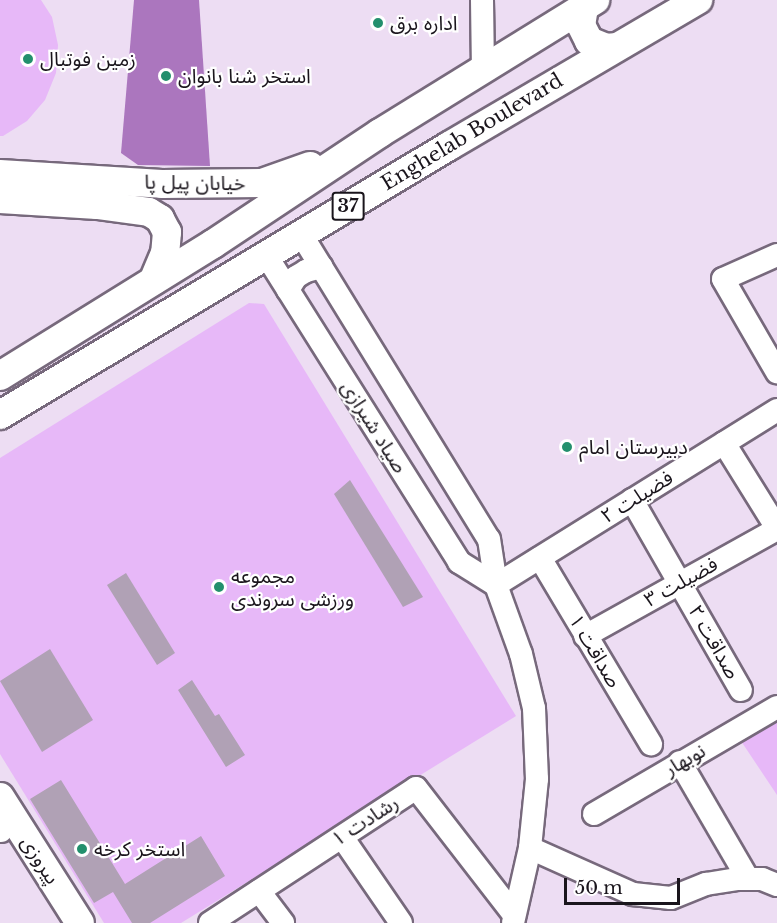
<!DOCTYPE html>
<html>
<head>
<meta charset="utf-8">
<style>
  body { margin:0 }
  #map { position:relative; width:777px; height:923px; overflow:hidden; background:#edddf3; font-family:"Libre Baskerville","Noto Sans Arabic",serif }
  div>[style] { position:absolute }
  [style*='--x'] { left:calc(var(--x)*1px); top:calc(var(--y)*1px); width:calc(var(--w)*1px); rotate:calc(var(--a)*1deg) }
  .green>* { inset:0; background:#e7b8f8 }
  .water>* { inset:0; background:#ab76be }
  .building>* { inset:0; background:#b0a1b5 }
  .roads { filter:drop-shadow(2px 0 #77697c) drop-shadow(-2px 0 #77697c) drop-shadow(0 2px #77697c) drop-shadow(0 -2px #77697c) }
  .minor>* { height:22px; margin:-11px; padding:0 11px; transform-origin:11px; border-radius:11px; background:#fff }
  .major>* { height:28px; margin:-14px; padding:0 14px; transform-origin:14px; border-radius:14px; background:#fff }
  .dots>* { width:16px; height:16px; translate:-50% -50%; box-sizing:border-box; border:3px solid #fff; border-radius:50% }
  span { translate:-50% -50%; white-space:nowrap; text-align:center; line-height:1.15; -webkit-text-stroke:4.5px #fff; paint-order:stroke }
  .shield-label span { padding:2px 4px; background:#fff; border:2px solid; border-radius:4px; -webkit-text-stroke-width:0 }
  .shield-label { font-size:18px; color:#1a151c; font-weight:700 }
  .poi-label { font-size:20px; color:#1a151c }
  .left { translate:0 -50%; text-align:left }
  .street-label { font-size:20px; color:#1a151c }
  .scale { position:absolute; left:564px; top:878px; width:116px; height:27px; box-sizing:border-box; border:3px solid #1a151c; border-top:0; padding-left:8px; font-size:18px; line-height:21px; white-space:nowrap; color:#1a151c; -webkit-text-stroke:4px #fff; paint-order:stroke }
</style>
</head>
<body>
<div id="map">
  <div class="green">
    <div style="clip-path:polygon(0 0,41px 0,52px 17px,58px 45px,56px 73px,45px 100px,27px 121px,3px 136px,0 136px)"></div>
    <div style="clip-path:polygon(249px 303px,264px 304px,516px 716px,181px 923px,104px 923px,0 754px,0 458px)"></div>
    <div style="clip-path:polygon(777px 717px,777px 795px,739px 738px)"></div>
  </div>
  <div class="water">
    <div style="clip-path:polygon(134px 0,199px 0,210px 166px,138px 165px,121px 153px)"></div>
  </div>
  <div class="building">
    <div style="clip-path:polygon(350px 480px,423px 597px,403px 607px,334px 494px)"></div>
    <div style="clip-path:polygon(126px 573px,175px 653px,157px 665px,107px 585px)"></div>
    <div style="clip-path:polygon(50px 649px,93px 720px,42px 752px,0 681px)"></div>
    <div style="clip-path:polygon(192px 680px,215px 716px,219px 714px,245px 755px,226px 767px,178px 690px)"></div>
    <div style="clip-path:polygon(61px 780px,125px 884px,201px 836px,225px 876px,150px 923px,132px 923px,113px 892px,94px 903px,30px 799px)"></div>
  </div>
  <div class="roads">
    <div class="minor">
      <div style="--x:482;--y:0;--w:70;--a:89.2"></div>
      <div style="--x:301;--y:234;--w:358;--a:58.4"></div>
      <div style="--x:489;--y:539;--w:47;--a:81.3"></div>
      <div style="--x:496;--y:585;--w:73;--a:70.1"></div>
      <div style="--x:521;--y:654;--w:56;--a:76.5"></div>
      <div style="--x:534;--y:708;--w:71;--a:87.6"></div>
      <div style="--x:537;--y:779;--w:69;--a:95.8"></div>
      <div style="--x:530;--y:848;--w:77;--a:102.8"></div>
      <div style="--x:266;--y:255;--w:363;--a:57.8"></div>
      <div style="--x:459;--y:562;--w:44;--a:31.9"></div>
      <div style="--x:777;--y:255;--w:59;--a:156"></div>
      <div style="--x:723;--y:279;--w:108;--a:59.9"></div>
      <div style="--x:288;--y:290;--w:15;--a:-58"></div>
      <div style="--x:296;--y:277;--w:12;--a:-31"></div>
      <div style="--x:306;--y:271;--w:16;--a:-15"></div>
      <div style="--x:724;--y:443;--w:100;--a:58.1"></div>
      <div style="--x:632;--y:500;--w:219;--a:60.2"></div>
      <div style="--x:540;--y:558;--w:217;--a:59.2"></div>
      <div style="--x:496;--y:585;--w:331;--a:-31.9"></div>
      <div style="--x:585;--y:636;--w:220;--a:-29.1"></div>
      <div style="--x:680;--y:762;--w:135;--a:59.8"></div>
      <div style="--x:594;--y:814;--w:212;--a:-30.3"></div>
      <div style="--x:0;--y:831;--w:1;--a:0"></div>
      <div style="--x:342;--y:837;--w:104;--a:55.5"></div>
      <div style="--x:530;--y:848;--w:113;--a:24.1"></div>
      <div style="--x:633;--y:894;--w:38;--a:6"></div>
      <div style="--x:671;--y:898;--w:38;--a:-22"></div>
      <div style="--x:706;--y:884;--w:31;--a:-9"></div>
      <div style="--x:737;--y:879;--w:25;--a:0"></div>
      <div style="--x:762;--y:879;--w:16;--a:22"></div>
      <div style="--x:259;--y:891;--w:40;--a:53"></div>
      <div style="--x:210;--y:923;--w:246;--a:-33.2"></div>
      <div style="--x:416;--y:788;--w:160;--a:52.3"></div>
    </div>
    <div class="major">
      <div style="--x:584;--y:7;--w:18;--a:99"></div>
      <div style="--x:581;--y:25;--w:18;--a:63"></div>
      <div style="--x:589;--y:41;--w:18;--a:22"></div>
      <div style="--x:606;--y:48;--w:9;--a:-6"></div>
      <div style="--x:0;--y:174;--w:162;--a:3.5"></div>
      <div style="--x:162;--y:184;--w:100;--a:-0.6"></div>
      <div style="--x:262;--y:183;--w:51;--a:-19.5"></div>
      <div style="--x:0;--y:199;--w:97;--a:3.5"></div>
      <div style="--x:97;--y:205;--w:52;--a:7.7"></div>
      <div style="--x:149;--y:212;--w:13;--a:32"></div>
      <div style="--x:160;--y:219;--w:15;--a:62"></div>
      <div style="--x:167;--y:232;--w:21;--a:95"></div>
      <div style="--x:165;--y:253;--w:30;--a:113"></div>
      <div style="--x:0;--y:376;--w:251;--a:-31.8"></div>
      <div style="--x:213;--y:244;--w:201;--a:-33.6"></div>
      <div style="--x:380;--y:133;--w:253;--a:-31.7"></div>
      <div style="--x:0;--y:415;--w:523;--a:-30.93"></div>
      <div style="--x:449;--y:146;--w:289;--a:-30.4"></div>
      <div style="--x:0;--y:797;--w:149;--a:57.6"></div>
    </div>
  </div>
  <div class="dots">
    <div style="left:378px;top:23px;background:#238f6d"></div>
    <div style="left:28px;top:59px;background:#238f6d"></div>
    <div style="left:166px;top:76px;background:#238f6d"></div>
    <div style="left:567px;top:447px;background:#238f6d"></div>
    <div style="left:219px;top:587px;background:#238f6d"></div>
    <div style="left:82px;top:849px;background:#238f6d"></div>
  </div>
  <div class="shield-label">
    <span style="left:348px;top:206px">37</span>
  </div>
  <div class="poi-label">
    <span class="left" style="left:390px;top:23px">اداره برق</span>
    <span class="left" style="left:40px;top:59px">زمین فوتبال</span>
    <span class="left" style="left:178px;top:76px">استخر شنا بانوان</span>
    <span class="left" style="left:579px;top:447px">دبیرستان امام</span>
    <span class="left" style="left:231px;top:588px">مجموعه<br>ورزشی سروندی</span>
    <span class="left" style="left:94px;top:849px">استخر کرخه</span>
  </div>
  <div class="street-label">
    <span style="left:472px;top:132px;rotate:-31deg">Enghelab Boulevard</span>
    <span style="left:195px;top:183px;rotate:1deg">خیابان پیل پا</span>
    <span style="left:374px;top:427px;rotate:58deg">صیاد شیرازی</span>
    <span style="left:637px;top:497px;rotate:-32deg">فضیلت ۲</span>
    <span style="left:681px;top:582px;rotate:-29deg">فضیلت ۳</span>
    <span style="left:714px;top:642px;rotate:60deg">صداقت ۲</span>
    <span style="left:595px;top:651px;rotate:59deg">صداقت ۱</span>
    <span style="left:685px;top:760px;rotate:-30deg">نوبهار</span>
    <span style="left:365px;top:821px;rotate:-33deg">رشادت ۱</span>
    <span style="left:40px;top:860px;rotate:57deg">پیروزی</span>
  </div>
  <div class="scale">50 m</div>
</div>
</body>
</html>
